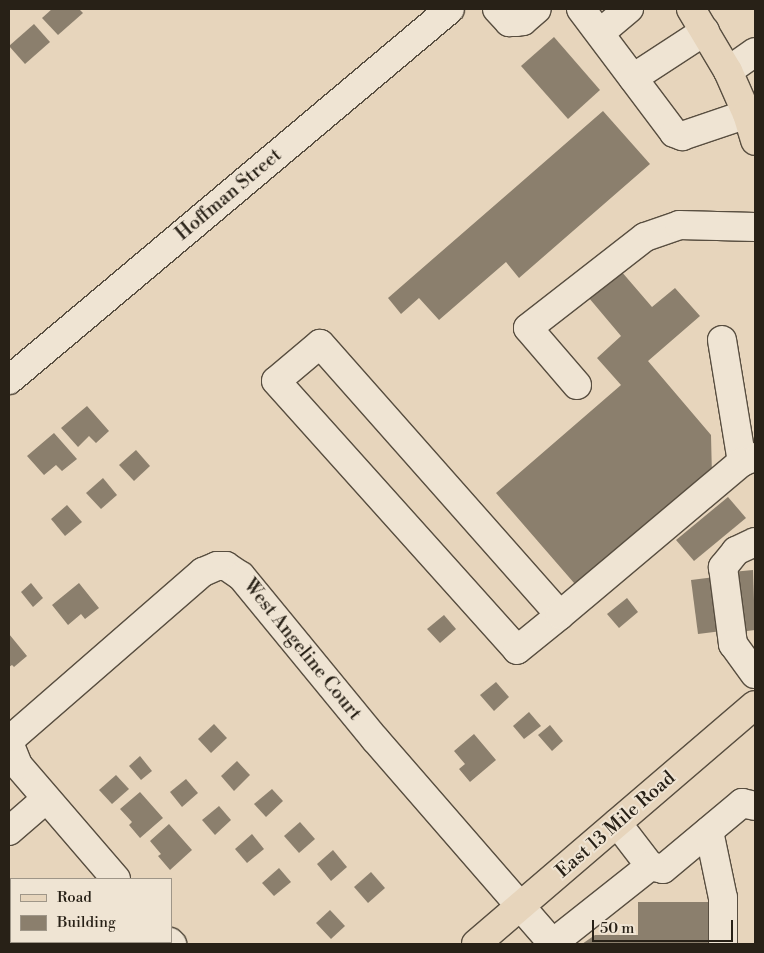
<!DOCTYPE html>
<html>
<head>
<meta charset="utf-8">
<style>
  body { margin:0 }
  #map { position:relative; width:764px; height:953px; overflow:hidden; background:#e7d5bc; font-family:"Libre Bodoni",serif }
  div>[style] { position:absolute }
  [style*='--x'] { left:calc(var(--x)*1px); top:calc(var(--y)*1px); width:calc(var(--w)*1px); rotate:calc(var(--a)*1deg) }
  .building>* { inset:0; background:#8b7f6d }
  .roads { filter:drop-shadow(1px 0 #584e40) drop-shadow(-1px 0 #584e40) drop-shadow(0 1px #584e40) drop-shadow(0 -1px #584e40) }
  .minor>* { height:28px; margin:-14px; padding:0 14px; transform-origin:14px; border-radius:14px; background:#efe4d3 }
  .major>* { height:28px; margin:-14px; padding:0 14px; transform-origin:14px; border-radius:14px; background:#e7d5bc }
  span { translate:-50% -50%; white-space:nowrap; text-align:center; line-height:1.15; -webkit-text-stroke:4px #efe4d3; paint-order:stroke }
  .street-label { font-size:19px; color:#282117 }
  .frame { position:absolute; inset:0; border:10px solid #282117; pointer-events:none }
  .legend { position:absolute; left:10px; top:878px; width:162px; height:65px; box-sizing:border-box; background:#efe4d3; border:1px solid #9f9688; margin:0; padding:6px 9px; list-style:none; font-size:15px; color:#282117 }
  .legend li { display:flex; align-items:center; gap:10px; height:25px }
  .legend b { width:25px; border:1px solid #9f9688 }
  .scale { position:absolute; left:592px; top:920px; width:141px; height:22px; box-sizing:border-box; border:2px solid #282117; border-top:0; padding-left:6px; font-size:15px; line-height:18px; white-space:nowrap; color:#282117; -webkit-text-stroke:4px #efe4d3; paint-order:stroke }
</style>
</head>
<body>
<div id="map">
  <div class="building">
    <div style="clip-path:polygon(52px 9px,79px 9px,83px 13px,58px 35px,42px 18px)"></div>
    <div style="clip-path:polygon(34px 24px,50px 42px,25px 64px,9px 46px)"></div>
    <div style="clip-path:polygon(554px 37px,600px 90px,568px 119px,521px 66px)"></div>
    <div style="clip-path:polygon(603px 111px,650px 164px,519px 278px,506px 262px,439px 320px,419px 298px,401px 314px,388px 298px)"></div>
    <div style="clip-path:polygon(621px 271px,652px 307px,675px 288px,700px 316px,648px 361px,711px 435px,712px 477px,581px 591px,496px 493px,621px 385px,597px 358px,621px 336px,589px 298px)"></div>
    <div style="clip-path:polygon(87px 406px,109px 431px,96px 443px,89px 436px,78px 447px,61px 428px)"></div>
    <div style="clip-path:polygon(54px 433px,77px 459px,62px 471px,56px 465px,44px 475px,27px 456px)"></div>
    <div style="clip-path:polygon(136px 450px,150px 466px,134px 481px,119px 465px)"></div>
    <div style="clip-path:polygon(103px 478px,117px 495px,101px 509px,86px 493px)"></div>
    <div style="clip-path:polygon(728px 497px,746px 518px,694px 561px,676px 540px)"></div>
    <div style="clip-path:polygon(67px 505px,82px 522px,65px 536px,51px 519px)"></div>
    <div style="clip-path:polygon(753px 570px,755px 630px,739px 632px,732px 572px)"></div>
    <div style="clip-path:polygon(715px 577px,722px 631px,698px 634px,691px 580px)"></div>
    <div style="clip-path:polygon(31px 583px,43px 598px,33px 607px,21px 592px)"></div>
    <div style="clip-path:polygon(79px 583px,99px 608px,85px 619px,81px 614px,68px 625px,52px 605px)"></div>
    <div style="clip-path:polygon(627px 598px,638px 612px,619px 628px,607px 614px)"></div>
    <div style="clip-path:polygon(444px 615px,456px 629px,440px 643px,427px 629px)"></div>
    <div style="clip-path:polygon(9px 634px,27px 656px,14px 667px,12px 665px,9px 667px)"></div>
    <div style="clip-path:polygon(496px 682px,509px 697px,494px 711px,480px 695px)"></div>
    <div style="clip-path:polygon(529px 712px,541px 726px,524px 739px,513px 726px)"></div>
    <div style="clip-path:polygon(214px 724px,227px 738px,211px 753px,198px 739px)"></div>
    <div style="clip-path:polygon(550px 725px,563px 741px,552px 751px,538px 735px)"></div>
    <div style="clip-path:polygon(474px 734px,496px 760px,470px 782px,459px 769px,465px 764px,454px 751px)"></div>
    <div style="clip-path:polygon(140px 756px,152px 771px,141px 780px,129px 766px)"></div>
    <div style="clip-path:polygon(237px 761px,250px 775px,234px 791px,221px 776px)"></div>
    <div style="clip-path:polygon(116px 775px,129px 789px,112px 804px,99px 790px)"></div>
    <div style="clip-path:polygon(186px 779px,198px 793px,182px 807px,170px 792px)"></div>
    <div style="clip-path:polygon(272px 789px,283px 801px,266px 817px,254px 804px)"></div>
    <div style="clip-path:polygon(140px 792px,163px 818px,140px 838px,129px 825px,132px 822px,120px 809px)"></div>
    <div style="clip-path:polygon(219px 806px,231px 820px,215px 835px,202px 820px)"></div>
    <div style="clip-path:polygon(300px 822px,315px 839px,299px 853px,284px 836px)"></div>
    <div style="clip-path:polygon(169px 824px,192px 850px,170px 870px,158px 856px,161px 854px,150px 841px)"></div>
    <div style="clip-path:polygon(252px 834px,264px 849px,247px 863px,235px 849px)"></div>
    <div style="clip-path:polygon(333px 850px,347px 867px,331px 881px,317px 864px)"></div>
    <div style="clip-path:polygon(279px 868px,291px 882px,274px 896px,262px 883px)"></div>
    <div style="clip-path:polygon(371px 872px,385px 888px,368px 903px,354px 887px)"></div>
    <div style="clip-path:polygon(638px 902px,709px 902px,709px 944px,582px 944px,595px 935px,638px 935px)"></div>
    <div style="clip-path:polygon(330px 910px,345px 926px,331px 939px,316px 923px)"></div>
  </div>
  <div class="roads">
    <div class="minor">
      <div style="--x:497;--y:9;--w:18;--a:47"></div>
      <div style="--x:509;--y:22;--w:7;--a:0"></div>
      <div style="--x:516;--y:22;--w:7;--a:-8"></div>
      <div style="--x:523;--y:21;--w:18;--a:-41"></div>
      <div style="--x:581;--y:9;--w:155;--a:53.1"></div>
      <div style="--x:674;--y:133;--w:9;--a:21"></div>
      <div style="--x:682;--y:136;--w:69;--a:-18.7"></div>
      <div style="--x:600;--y:33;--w:38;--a:-40"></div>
      <div style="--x:728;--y:71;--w:33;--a:-35"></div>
      <div style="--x:633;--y:78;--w:86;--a:-33.1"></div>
      <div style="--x:722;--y:340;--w:124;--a:80.7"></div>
      <div style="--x:742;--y:462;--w:14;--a:-21"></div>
      <div style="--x:9;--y:380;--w:576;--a:-40.07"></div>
      <div style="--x:577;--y:385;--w:75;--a:-130.7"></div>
      <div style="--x:528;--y:328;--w:148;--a:-37.9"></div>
      <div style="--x:645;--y:237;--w:36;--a:-19"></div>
      <div style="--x:679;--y:225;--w:76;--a:1.5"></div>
      <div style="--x:755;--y:542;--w:21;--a:155"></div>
      <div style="--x:736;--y:551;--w:21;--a:129"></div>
      <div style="--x:723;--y:567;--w:78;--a:82.6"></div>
      <div style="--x:733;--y:644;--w:37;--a:54"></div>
      <div style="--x:560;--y:615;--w:362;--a:-131.5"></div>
      <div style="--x:320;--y:344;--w:57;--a:139.9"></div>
      <div style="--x:276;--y:381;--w:361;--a:48.1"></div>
      <div style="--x:517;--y:650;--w:55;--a:-39.1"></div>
      <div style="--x:560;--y:615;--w:238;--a:-40.1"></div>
      <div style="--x:617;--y:823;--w:54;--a:52.5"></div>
      <div style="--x:650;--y:866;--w:13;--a:13"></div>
      <div style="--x:663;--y:869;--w:103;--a:-39.9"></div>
      <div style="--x:742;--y:803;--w:13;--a:13"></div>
      <div style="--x:9;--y:831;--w:49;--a:-40.9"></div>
      <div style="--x:709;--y:831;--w:68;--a:78.2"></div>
      <div style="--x:723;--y:898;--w:46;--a:90"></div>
      <div style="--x:116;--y:879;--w:150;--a:-130.7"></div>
      <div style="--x:18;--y:765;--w:22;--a:-112"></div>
      <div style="--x:10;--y:745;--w:9;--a:-69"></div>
      <div style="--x:13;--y:737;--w:252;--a:-41"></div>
      <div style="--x:203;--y:572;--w:15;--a:-23"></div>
      <div style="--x:217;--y:566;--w:9;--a:0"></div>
      <div style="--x:226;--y:566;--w:18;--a:34"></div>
      <div style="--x:241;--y:576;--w:211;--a:50.6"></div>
      <div style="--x:375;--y:739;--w:271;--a:49"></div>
      <div style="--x:170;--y:942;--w:3;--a:45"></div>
      <div style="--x:553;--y:943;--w:124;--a:-38.4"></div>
    </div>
    <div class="major">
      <div style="--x:691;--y:9;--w:72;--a:59.2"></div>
      <div style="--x:728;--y:71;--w:47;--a:66.2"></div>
      <div style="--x:747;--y:114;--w:28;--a:73"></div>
      <div style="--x:476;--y:944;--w:367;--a:-40.6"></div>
    </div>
  </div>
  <div class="street-label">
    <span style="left:229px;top:195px;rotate:-40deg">Hoffman Street</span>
    <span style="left:302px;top:650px;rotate:51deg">West Angeline Court</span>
    <span style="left:616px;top:825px;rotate:-41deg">East 13 Mile Road</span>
  </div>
  <div class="frame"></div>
  <ul class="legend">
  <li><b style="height:6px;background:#e7d5bc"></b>Road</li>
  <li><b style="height:14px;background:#8b7f6d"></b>Building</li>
  </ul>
  <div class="scale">50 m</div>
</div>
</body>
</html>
